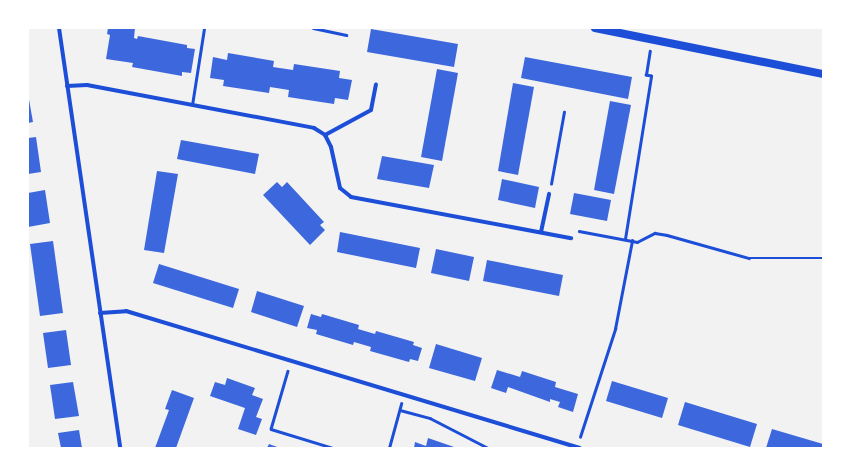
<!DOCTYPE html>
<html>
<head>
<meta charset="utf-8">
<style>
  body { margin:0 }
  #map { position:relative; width:851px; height:476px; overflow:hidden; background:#f2f2f2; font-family:"Asap Condensed",sans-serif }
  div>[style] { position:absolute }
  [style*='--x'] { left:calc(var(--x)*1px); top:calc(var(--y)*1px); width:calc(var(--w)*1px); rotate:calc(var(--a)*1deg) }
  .building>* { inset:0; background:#3d67dc }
  .path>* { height:2.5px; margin:-1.25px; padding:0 1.25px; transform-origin:1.25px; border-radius:1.25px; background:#1d4ed8 }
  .service>* { height:3px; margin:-1.5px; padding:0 1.5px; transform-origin:1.5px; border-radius:1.5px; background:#1d4ed8 }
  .minor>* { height:4px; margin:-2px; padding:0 2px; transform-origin:2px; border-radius:2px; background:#1d4ed8 }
  .secondary>* { height:8px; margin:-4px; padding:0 4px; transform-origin:4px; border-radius:4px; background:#1d4ed8 }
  span { translate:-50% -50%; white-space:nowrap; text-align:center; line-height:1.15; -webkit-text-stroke:3px #fff; paint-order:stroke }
  .frame { position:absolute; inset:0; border:29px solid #fff; pointer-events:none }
</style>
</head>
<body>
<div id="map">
  <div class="building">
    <div style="clip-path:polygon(108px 28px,135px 28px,134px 38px,137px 39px,138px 36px,187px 45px,187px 48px,195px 49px,191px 73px,182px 72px,182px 76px,132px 67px,133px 63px,106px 59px,110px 35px,107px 34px)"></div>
    <div style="clip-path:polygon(371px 29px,458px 44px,454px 67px,367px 52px)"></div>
    <div style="clip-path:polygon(228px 53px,274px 61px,273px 67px,293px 70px,294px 64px,340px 71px,339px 78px,352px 80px,348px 100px,335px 98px,334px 104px,288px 97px,289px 90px,270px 87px,269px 93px,223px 86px,224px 80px,210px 78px,213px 57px,227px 60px)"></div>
    <div style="clip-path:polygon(525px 57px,632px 77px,628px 99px,521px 78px)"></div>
    <div style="clip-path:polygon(437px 69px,458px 73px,442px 161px,421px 157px)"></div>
    <div style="clip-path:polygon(513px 83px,534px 87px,518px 175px,498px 171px)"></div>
    <div style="clip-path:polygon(28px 94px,33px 122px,28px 123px)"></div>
    <div style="clip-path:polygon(610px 101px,631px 105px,614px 194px,594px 190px)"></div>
    <div style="clip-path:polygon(36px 137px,41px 172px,28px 174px,28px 138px)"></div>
    <div style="clip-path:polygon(181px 140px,259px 154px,255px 174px,177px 159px)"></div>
    <div style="clip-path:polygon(382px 156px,434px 165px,429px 188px,377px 179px)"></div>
    <div style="clip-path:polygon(157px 171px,178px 174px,164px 253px,144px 250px)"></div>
    <div style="clip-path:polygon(502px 179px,539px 187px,535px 208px,498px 200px)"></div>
    <div style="clip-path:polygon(277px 182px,282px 187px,287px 182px,324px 222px,320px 225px,325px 230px,310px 245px,263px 195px)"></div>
    <div style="clip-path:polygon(45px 190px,50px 223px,28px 227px,28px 193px)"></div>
    <div style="clip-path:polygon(574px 193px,611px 200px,607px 221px,570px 214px)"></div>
    <div style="clip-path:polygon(340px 232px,420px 248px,416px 268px,337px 252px)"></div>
    <div style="clip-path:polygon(53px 241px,63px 313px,40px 316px,30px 244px)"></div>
    <div style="clip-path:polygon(436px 249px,474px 257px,469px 281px,431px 273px)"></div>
    <div style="clip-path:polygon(487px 260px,563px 275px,559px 296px,483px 281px)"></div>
    <div style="clip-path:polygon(159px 264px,239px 289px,233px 308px,153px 283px)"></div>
    <div style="clip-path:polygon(257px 291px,304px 306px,297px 327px,251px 312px)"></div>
    <div style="clip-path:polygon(311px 314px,321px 317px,322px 314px,359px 325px,358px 329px,375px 334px,376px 331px,414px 342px,413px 345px,422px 348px,418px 361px,410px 359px,409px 362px,370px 351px,371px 347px,354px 342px,353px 345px,316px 334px,317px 330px,307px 328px)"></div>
    <div style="clip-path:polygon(66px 330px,71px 365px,48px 368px,43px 333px)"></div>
    <div style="clip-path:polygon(436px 344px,482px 358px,475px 381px,429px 368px)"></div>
    <div style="clip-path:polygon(497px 370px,520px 377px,522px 371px,556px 382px,555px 387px,578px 394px,573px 412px,558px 407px,560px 402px,550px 399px,550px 402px,508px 387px,506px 393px,491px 388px)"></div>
    <div style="clip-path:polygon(227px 378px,255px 388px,252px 395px,263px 399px,256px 417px,262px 419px,256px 435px,238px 429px,245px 408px,210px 396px,215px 382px,225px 385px)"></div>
    <div style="clip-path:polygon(612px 381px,668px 398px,662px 418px,606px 401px)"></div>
    <div style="clip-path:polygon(73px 382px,79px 416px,55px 419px,50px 385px)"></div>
    <div style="clip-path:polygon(172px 390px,194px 398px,176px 448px,155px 448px,169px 410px,165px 409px)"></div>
    <div style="clip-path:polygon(685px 402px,757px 424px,750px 447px,678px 425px)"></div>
    <div style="clip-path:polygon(772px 429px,823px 444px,823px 448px,766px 448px)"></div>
    <div style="clip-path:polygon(79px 430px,82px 448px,61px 448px,58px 433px)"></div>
    <div style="clip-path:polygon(428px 438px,457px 448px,414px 448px,415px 442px,426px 446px)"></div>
    <div style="clip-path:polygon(269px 444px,280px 448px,267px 448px)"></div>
  </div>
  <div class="path">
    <div style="--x:551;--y:184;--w:73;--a:-79.8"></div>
    <div style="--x:579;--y:231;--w:59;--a:10.7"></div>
    <div style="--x:637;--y:242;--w:20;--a:-27"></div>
    <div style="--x:655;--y:233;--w:12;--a:9"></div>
    <div style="--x:667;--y:235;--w:85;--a:15.7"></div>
    <div style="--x:749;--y:258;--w:74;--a:0"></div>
    <div style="--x:625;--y:239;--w:165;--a:-80.9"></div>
    <div style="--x:651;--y:76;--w:5;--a:-169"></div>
    <div style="--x:646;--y:75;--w:24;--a:-81"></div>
    <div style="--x:288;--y:371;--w:60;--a:106.3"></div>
    <div style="--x:271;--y:429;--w:65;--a:17"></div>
    <div style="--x:400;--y:410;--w:31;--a:15"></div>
    <div style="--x:430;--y:418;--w:65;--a:27.3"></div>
    <div style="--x:580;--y:437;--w:114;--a:-72"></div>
    <div style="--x:615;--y:329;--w:90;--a:-79.1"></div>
    <div style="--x:389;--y:448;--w:46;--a:-74.7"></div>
  </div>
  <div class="service">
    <div style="--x:313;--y:28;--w:34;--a:12"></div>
    <div style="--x:192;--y:105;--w:78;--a:-81.1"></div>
  </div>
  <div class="minor">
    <div style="--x:59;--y:28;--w:424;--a:81.7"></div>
    <div style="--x:67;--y:86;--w:20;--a:-3"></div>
    <div style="--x:87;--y:85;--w:231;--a:10.7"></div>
    <div style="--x:314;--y:128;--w:13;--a:32"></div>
    <div style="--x:325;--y:135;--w:13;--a:63"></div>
    <div style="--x:331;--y:147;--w:42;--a:77.6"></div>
    <div style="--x:340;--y:188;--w:14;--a:39"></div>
    <div style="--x:351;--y:197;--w:224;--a:10.6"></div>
    <div style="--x:325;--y:135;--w:52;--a:-28.5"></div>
    <div style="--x:371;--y:110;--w:26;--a:-79"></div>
    <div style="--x:541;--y:232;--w:39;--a:-78"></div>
    <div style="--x:100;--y:313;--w:26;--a:-4"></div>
    <div style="--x:126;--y:311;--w:474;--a:16.8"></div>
  </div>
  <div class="secondary">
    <div style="--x:595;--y:28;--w:233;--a:11.4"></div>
  </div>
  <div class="frame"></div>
</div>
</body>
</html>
